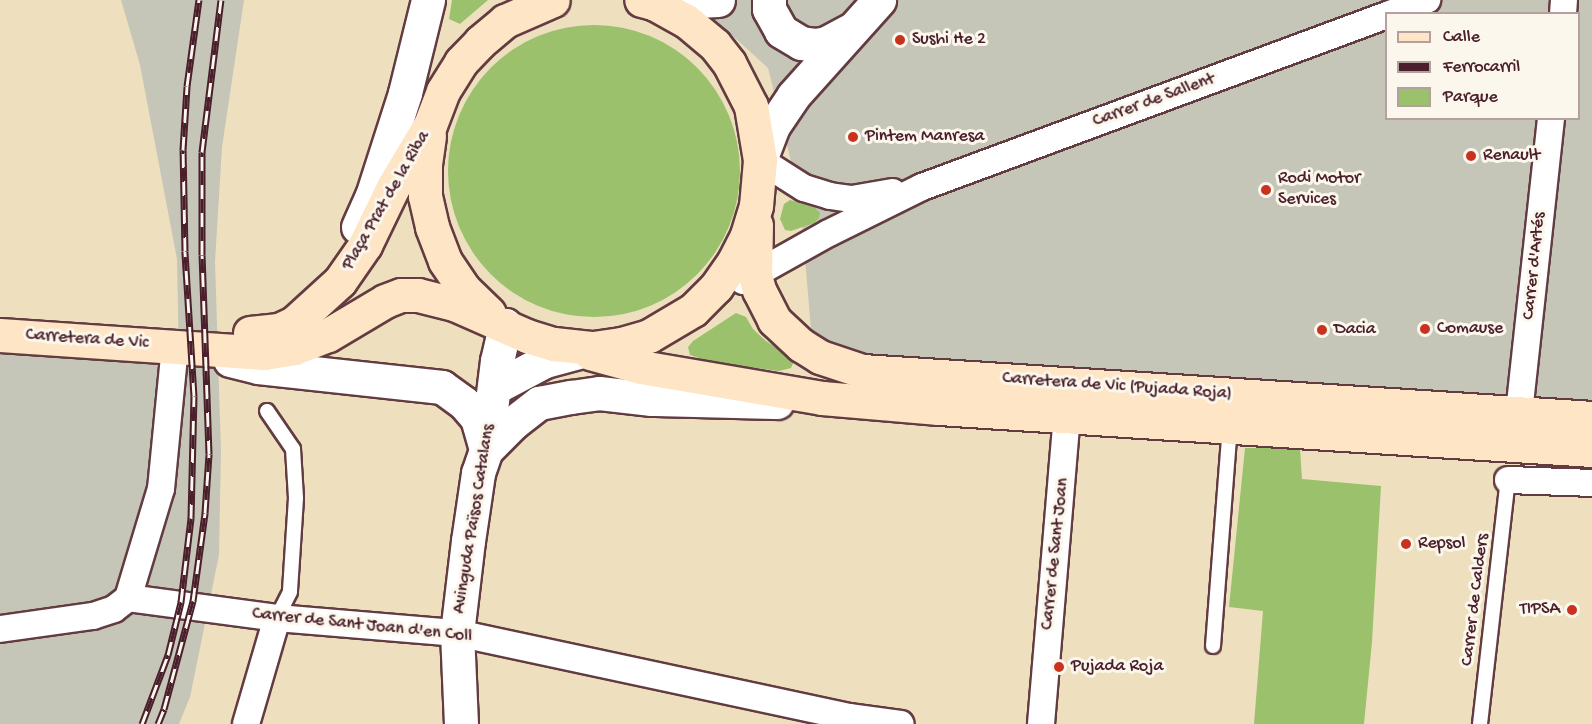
<!DOCTYPE html>
<html>
<head>
<meta charset="utf-8">
<style>
  body { margin:0 }
  #map { position:relative; width:1592px; height:724px; overflow:hidden; background:#eee0bf; font-family:"Gochi Hand",sans-serif }
  div>[style] { position:absolute }
  [style*='--x'] { left:calc(var(--x)*1px); top:calc(var(--y)*1px); width:calc(var(--w)*1px); rotate:calc(var(--a)*1deg) }
  .industrial>* { inset:0; background:#c5c5b8 }
  .green>* { inset:0; background:#9bc16c }
  .round { border-radius:50% }
  .roads { filter:drop-shadow(2px 0 #633c41) drop-shadow(-2px 0 #633c41) drop-shadow(0 2px #633c41) drop-shadow(0 -2px #633c41) }
  .service>* { height:14px; margin:-7px; padding:0 7px; transform-origin:7px; border-radius:7px; background:#fff }
  .minor>* { height:26px; margin:-13px; padding:0 13px; transform-origin:13px; border-radius:13px; background:#fff }
  .tertiary>* { height:33px; margin:-16.5px; padding:0 16.5px; transform-origin:16.5px; border-radius:16.5px; background:#fff }
  .secondary>* { height:33px; margin:-16.5px; padding:0 16.5px; transform-origin:16.5px; border-radius:16.5px; background:#fde5c5 }
  .rail>* { height:7px; margin-top:-3.5px; transform-origin:0; background:repeating-linear-gradient(90deg,#fbf7ec 0 14px,#4a1f2b 0 28px); box-sizing:border-box; border-block:2px solid #4a1f2b }
  .dots>* { width:16px; height:16px; translate:-50% -50%; box-sizing:border-box; border:3px solid #fbf7ec; border-radius:50% }
  span { translate:-50% -50%; white-space:nowrap; text-align:center; line-height:1.15; -webkit-text-stroke:6px #fbf7ec; paint-order:stroke }
  .poi-label { font-size:18px; color:#4a1f2b }
  .left { translate:0 -50%; text-align:left }
  .right { translate:-100% -50%; text-align:right }
  .street-label { font-size:18px; color:#4a1f2b }
  .legend { position:absolute; left:1385px; top:12px; width:195px; height:108px; box-sizing:border-box; background:#fbf7ec; border:2px solid #b4a19f; margin:0; padding:8px 10px; list-style:none; font-size:18px; color:#4a1f2b }
  .legend li { display:flex; align-items:center; gap:12px; height:30px }
  .legend b { width:30px; border:2px solid #b4a19f }
</style>
</head>
<body>
<div id="map">
  <div class="industrial">
    <div style="clip-path:polygon(121px 0,244px 0,222px 147px,215px 262px,221px 451px,219px 555px,190px 697px,179px 724px,0 724px,0 353px,179px 363px,177px 259px,140px 65px)"></div>
    <div style="clip-path:polygon(evenodd,693px 0,1592px 0,1592px 434px,900px 391px,811px 330px,800px 198px,768px 68px,693px 0,1386px 14px,1578px 14px,1578px 118px,1386px 118px,1386px 14px)"></div>
  </div>
  <div class="green">
    <div style="clip-path:polygon(452px 0,488px 0,460px 24px,449px 19px)"></div>
    <div class="round" style="left:448px;top:25px;width:292px;height:292px"></div>
    <div style="clip-path:polygon(790px 200px,814px 207px,820px 213px,819px 218px,814px 223px,791px 231px,785px 230px,780px 219px,784px 204px)"></div>
    <div style="clip-path:polygon(736px 313px,746px 317px,753px 329px,766px 341px,792px 358px,794px 361px,791px 368px,779px 371px,711px 362px,690px 355px,688px 347px,693px 341px)"></div>
    <div style="clip-path:polygon(1245px 448px,1300px 448px,1302px 479px,1381px 486px,1372px 642px,1364px 724px,1254px 724px,1263px 611px,1229px 607px)"></div>
  </div>
  <div class="roads">
    <div class="service">
      <div style="--x:267;--y:411;--w:46;--a:55.6"></div>
      <div style="--x:293;--y:449;--w:49;--a:86.5"></div>
      <div style="--x:296;--y:498;--w:94;--a:93.7"></div>
      <div style="--x:290;--y:592;--w:29;--a:117"></div>
      <div style="--x:1213;--y:646;--w:220;--a:-85.6"></div>
      <div style="--x:1480;--y:724;--w:246;--a:-83.5"></div>
    </div>
    <div class="minor">
      <div style="--x:1390;--y:14;--w:40;--a:-21"></div>
      <div style="--x:1563;--y:14;--w:14;--a:-86"></div>
      <div style="--x:760;--y:160;--w:52;--a:32.5"></div>
      <div style="--x:804;--y:188;--w:27;--a:17"></div>
      <div style="--x:830;--y:196;--w:22;--a:8"></div>
      <div style="--x:852;--y:199;--w:41;--a:-9.9"></div>
      <div style="--x:743;--y:281;--w:98;--a:-29.2"></div>
      <div style="--x:829;--y:233;--w:104;--a:-26.3"></div>
      <div style="--x:922;--y:187;--w:495;--a:-20.3"></div>
      <div style="--x:1519;--y:413;--w:297;--a:-83.8"></div>
      <div style="--x:1508;--y:480;--w:84;--a:2"></div>
      <div style="--x:128;--y:598;--w:114;--a:-73.2"></div>
      <div style="--x:161;--y:489;--w:144;--a:-84.4"></div>
      <div style="--x:0;--y:629;--w:94;--a:-8"></div>
      <div style="--x:93;--y:616;--w:22;--a:-18"></div>
      <div style="--x:114;--y:609;--w:18;--a:-38"></div>
      <div style="--x:128;--y:598;--w:150;--a:7.6"></div>
      <div style="--x:277;--y:618;--w:181;--a:4.8"></div>
      <div style="--x:457;--y:633;--w:401;--a:12.1"></div>
      <div style="--x:849;--y:717;--w:52;--a:7.7"></div>
      <div style="--x:246;--y:724;--w:110;--a:-73.7"></div>
      <div style="--x:1041;--y:724;--w:325;--a:-85.2"></div>
    </div>
    <div class="tertiary">
      <div style="--x:649;--y:0;--w:5;--a:37"></div>
      <div style="--x:653;--y:3;--w:65;--a:-2.6"></div>
      <div style="--x:769;--y:0;--w:9;--a:90"></div>
      <div style="--x:769;--y:9;--w:25;--a:61"></div>
      <div style="--x:781;--y:31;--w:23;--a:31"></div>
      <div style="--x:801;--y:43;--w:15;--a:8"></div>
      <div style="--x:816;--y:45;--w:10;--a:-11"></div>
      <div style="--x:826;--y:43;--w:26;--a:-28"></div>
      <div style="--x:760;--y:160;--w:36;--a:-69"></div>
      <div style="--x:773;--y:126;--w:36;--a:-56"></div>
      <div style="--x:793;--y:96;--w:129;--a:-48.1"></div>
      <div style="--x:358;--y:227;--w:34;--a:-66"></div>
      <div style="--x:372;--y:196;--w:108;--a:-72.2"></div>
      <div style="--x:405;--y:93;--w:96;--a:-76.1"></div>
      <div style="--x:230;--y:360;--w:29;--a:14"></div>
      <div style="--x:258;--y:367;--w:185;--a:6.2"></div>
      <div style="--x:442;--y:387;--w:27;--a:36"></div>
      <div style="--x:464;--y:403;--w:20;--a:49"></div>
      <div style="--x:477;--y:418;--w:32;--a:74"></div>
      <div style="--x:496;--y:387;--w:55;--a:-28"></div>
      <div style="--x:545;--y:361;--w:47;--a:-14.9"></div>
      <div style="--x:486;--y:450;--w:38;--a:-45"></div>
      <div style="--x:513;--y:423;--w:33;--a:-38"></div>
      <div style="--x:539;--y:403;--w:33;--a:-11"></div>
      <div style="--x:571;--y:397;--w:28;--a:-8"></div>
      <div style="--x:599;--y:393;--w:53;--a:6.5"></div>
      <div style="--x:652;--y:399;--w:125;--a:1.4"></div>
      <div style="--x:461;--y:724;--w:91;--a:-92.5"></div>
      <div style="--x:457;--y:633;--w:93;--a:-83.2"></div>
      <div style="--x:468;--y:541;--w:69;--a:-81.6"></div>
      <div style="--x:478;--y:473;--w:24;--a:-71"></div>
      <div style="--x:486;--y:450;--w:90;--a:-83"></div>
      <div style="--x:497;--y:361;--w:37;--a:-77"></div>
    </div>
    <div class="secondary">
      <div style="--x:429;--y:136;--w:28;--a:98"></div>
      <div style="--x:425;--y:164;--w:32;--a:90"></div>
      <div style="--x:425;--y:196;--w:32;--a:77"></div>
      <div style="--x:432;--y:227;--w:36;--a:69"></div>
      <div style="--x:445;--y:261;--w:32;--a:56"></div>
      <div style="--x:463;--y:288;--w:36;--a:44"></div>
      <div style="--x:756;--y:225;--w:50;--a:91.1"></div>
      <div style="--x:755;--y:275;--w:16;--a:75"></div>
      <div style="--x:759;--y:290;--w:34;--a:63"></div>
      <div style="--x:774;--y:320;--w:37;--a:43"></div>
      <div style="--x:801;--y:345;--w:22;--a:32"></div>
      <div style="--x:820;--y:357;--w:44;--a:18.4"></div>
      <div style="--x:862;--y:371;--w:732;--a:3.68"></div>
      <div style="--x:250;--y:333;--w:29;--a:-6"></div>
      <div style="--x:279;--y:330;--w:17;--a:-25"></div>
      <div style="--x:294;--y:323;--w:62;--a:-42.4"></div>
      <div style="--x:340;--y:281;--w:44;--a:-55.2"></div>
      <div style="--x:365;--y:245;--w:64;--a:-64.2"></div>
      <div style="--x:393;--y:187;--w:72;--a:-59.2"></div>
      <div style="--x:430;--y:125;--w:36;--a:-69"></div>
      <div style="--x:443;--y:91;--w:34;--a:-58"></div>
      <div style="--x:461;--y:62;--w:28;--a:-46"></div>
      <div style="--x:480;--y:42;--w:33;--a:-40"></div>
      <div style="--x:505;--y:21;--w:52;--a:-23.6"></div>
      <div style="--x:0;--y:335;--w:265;--a:3.9"></div>
      <div style="--x:264;--y:353;--w:30;--a:-9"></div>
      <div style="--x:294;--y:348;--w:36;--a:-21"></div>
      <div style="--x:328;--y:335;--w:66;--a:-30.8"></div>
      <div style="--x:385;--y:301;--w:17;--a:-21"></div>
      <div style="--x:401;--y:295;--w:17;--a:0"></div>
      <div style="--x:418;--y:295;--w:37;--a:14"></div>
      <div style="--x:454;--y:304;--w:80;--a:23.7"></div>
      <div style="--x:527;--y:336;--w:28;--a:17"></div>
      <div style="--x:554;--y:344;--w:39;--a:6"></div>
      <div style="--x:593;--y:348;--w:28;--a:-8"></div>
      <div style="--x:621;--y:344;--w:29;--a:-16"></div>
      <div style="--x:649;--y:336;--w:51;--a:-30.6"></div>
      <div style="--x:693;--y:310;--w:33;--a:-45"></div>
      <div style="--x:716;--y:287;--w:32;--a:-55"></div>
      <div style="--x:734;--y:261;--w:29;--a:-63"></div>
      <div style="--x:747;--y:235;--w:30;--a:-73"></div>
      <div style="--x:756;--y:206;--w:46;--a:-85"></div>
      <div style="--x:760;--y:160;--w:55;--a:-99.5"></div>
      <div style="--x:751;--y:106;--w:48;--a:-117.1"></div>
      <div style="--x:729;--y:63;--w:23;--a:-128"></div>
      <div style="--x:715;--y:45;--w:38;--a:-140"></div>
      <div style="--x:686;--y:21;--w:38;--a:-151"></div>
      <div style="--x:653;--y:3;--w:12;--a:-166"></div>
      <div style="--x:590;--y:353;--w:53;--a:15.4"></div>
      <div style="--x:641;--y:367;--w:184;--a:9.7"></div>
      <div style="--x:822;--y:398;--w:117;--a:4.9"></div>
      <div style="--x:939;--y:408;--w:654;--a:3.68"></div>
    </div>
  </div>
  <div class="rail">
    <div style="--x:142;--y:724;--w:74;--a:-69.4"></div>
    <div style="--x:168;--y:655;--w:55;--a:-76.2"></div>
    <div style="--x:181;--y:602;--w:85;--a:-83.2"></div>
    <div style="--x:191;--y:518;--w:122;--a:-88.6"></div>
    <div style="--x:194;--y:396;--w:145;--a:-93.6"></div>
    <div style="--x:185;--y:251;--w:101;--a:-91.1"></div>
    <div style="--x:183;--y:150;--w:64;--a:-86.4"></div>
    <div style="--x:187;--y:86;--w:87;--a:-82.1"></div>
    <div style="--x:158;--y:724;--w:16;--a:-68"></div>
    <div style="--x:164;--y:709;--w:112;--a:-75"></div>
    <div style="--x:193;--y:601;--w:89;--a:-82.2"></div>
    <div style="--x:205;--y:513;--w:59;--a:-86.1"></div>
    <div style="--x:209;--y:454;--w:199;--a:-92"></div>
    <div style="--x:202;--y:255;--w:103;--a:-90"></div>
    <div style="--x:202;--y:152;--w:153;--a:-82.9"></div>
  </div>
  <div class="dots">
    <div style="left:900px;top:40px;background:#c8321e"></div>
    <div style="left:853px;top:137px;background:#c8321e"></div>
    <div style="left:1471px;top:156px;background:#c8321e"></div>
    <div style="left:1266px;top:190px;background:#c8321e"></div>
    <div style="left:1425px;top:329px;background:#c8321e"></div>
    <div style="left:1322px;top:330px;background:#c8321e"></div>
    <div style="left:1406px;top:544px;background:#c8321e"></div>
    <div style="left:1572px;top:610px;background:#c8321e"></div>
    <div style="left:1059px;top:667px;background:#c8321e"></div>
  </div>
  <div class="poi-label">
    <span class="left" style="left:912px;top:40px">Sushi He 2</span>
    <span class="left" style="left:865px;top:137px">Pintem Manresa</span>
    <span class="left" style="left:1483px;top:156px">Renault</span>
    <span class="left" style="left:1278px;top:190px">Rodi Motor<br>Services</span>
    <span class="left" style="left:1437px;top:329px">Comause</span>
    <span class="left" style="left:1334px;top:330px">Dacia</span>
    <span class="left" style="left:1418px;top:544px">Repsol</span>
    <span class="right" style="left:1560px;top:610px">TIPSA</span>
    <span class="left" style="left:1071px;top:667px">Pujada Roja</span>
  </div>
  <div class="street-label">
    <span style="left:1154px;top:101px;rotate:-20deg">Carrer de Sallent</span>
    <span style="left:387px;top:201px;rotate:-60deg">Plaça Prat de la Riba</span>
    <span style="left:1535px;top:266px;rotate:-84deg">Carrer d'Artés</span>
    <span style="left:87px;top:340px;rotate:4deg">Carretera de Vic</span>
    <span style="left:1117px;top:387px;rotate:4deg">Carretera de Vic (Pujada Roja)</span>
    <span style="left:475px;top:519px;rotate:-81deg">Avinguda Països Catalans</span>
    <span style="left:1056px;top:554px;rotate:-84deg">Carrer de Sant Joan</span>
    <span style="left:1476px;top:600px;rotate:-83deg">Carrer de Calders</span>
    <span style="left:362px;top:626px;rotate:6deg">Carrer de Sant Joan d'en Coll</span>
  </div>
  <ul class="legend">
  <li><b style="height:8px;background:#fde5c5"></b>Calle</li>
  <li><b style="height:8px;background:#4a1f2b"></b>Ferrocarril</li>
  <li><b style="height:16px;background:#9bc16c"></b>Parque</li>
  </ul>
</div>
</body>
</html>
